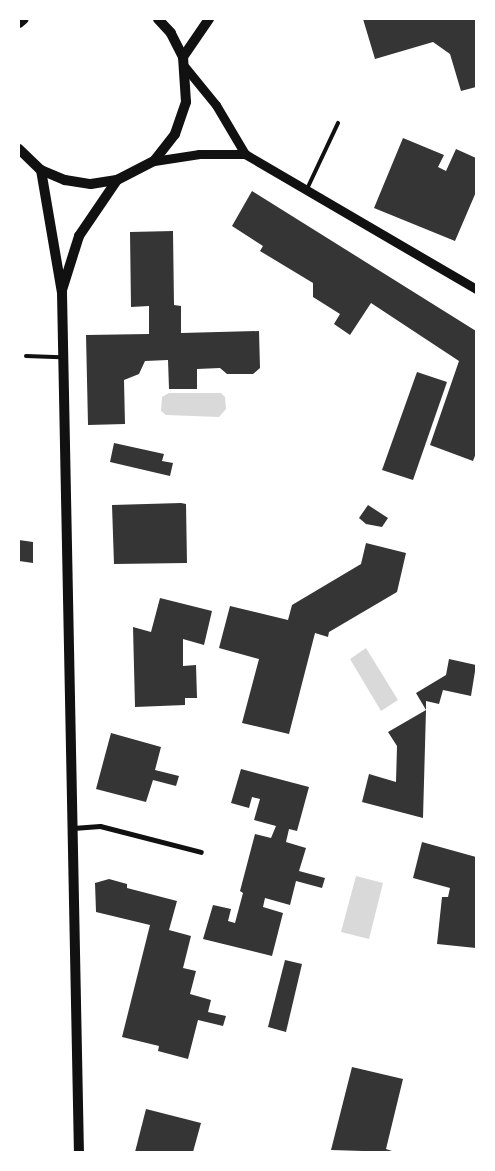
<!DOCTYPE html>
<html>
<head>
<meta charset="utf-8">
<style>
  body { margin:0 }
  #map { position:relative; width:495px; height:1171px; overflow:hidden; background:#fff; font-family:"IBM Plex Sans",sans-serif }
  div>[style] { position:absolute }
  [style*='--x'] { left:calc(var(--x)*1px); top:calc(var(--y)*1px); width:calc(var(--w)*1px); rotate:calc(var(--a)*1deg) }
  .water>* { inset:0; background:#d9d9d9 }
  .building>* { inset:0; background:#353535 }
  .service>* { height:4px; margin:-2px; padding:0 2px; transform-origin:2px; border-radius:2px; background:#111 }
  .minor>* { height:5px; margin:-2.5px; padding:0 2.5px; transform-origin:2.5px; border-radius:2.5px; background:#111 }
  .tertiary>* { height:9px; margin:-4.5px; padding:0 4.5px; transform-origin:4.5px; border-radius:4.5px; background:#111 }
  .secondary>* { height:10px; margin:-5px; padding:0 5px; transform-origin:5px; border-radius:5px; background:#111 }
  span { translate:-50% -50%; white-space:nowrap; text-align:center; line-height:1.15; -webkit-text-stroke:4px #fff; paint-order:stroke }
  .frame { position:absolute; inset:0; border:20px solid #fff; pointer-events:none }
</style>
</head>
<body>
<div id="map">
  <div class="water">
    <div style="clip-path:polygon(169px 393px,221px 393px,225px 397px,226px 409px,219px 417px,166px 415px,161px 411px,162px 397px)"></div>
    <div style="clip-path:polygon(366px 648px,398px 700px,381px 711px,350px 659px)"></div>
    <div style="clip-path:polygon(356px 876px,383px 883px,369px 939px,341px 932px)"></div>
  </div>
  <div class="building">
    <div style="clip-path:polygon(363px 19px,476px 19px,476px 87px,461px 91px,450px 54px,433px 42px,375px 59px)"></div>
    <div style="clip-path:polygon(403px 138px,444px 155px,438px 167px,446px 171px,456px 149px,476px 158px,476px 192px,455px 241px,374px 208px)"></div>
    <div style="clip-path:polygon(252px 191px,476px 331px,476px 453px,473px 461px,430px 445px,459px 361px,371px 303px,350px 335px,334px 324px,340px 314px,313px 297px,313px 283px,260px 251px,263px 246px,232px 226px)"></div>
    <div style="clip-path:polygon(173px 231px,174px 305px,181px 306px,181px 333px,259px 331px,260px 368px,253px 374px,227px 374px,220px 368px,197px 369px,197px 389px,169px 389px,168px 360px,145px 361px,139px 374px,124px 380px,125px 424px,88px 425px,86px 335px,149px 334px,149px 306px,131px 307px,130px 232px)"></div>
    <div style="clip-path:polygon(417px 372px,447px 382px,413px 480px,382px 470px)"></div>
    <div style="clip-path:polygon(114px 443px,164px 454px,162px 461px,173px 463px,170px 476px,110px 462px)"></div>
    <div style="clip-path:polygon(181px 503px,186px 504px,187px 563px,114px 564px,112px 505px)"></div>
    <div style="clip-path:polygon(368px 505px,388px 518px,382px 527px,366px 524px,359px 518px)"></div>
    <div style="clip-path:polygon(19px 540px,33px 542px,33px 563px,19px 561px)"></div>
    <div style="clip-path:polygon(366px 543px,406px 553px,397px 592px,329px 632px,328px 637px,315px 633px,289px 734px,242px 723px,259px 659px,219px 648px,230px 606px,288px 620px,292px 605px,361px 564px)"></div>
    <div style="clip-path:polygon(160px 598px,212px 611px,204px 645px,183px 639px,183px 666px,196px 665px,197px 698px,185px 698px,185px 705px,135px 707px,133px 627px,151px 632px)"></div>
    <div style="clip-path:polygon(449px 659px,476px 665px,471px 696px,443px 690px,439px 704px,426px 701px,426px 710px,416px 693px,446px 675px)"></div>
    <div style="clip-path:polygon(426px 710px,423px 818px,362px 802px,369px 774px,396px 782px,397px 746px,388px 732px)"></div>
    <div style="clip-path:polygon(111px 733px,161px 747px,155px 770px,179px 776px,176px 786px,153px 780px,146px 802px,96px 789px)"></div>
    <div style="clip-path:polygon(241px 769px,309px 787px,297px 831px,289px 829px,286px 842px,306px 848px,299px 871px,325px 878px,322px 888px,296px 881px,290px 905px,265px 898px,263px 907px,283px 913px,272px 956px,203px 939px,213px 905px,231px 909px,228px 921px,235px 923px,243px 893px,240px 891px,255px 834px,271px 838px,276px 826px,254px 820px,260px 799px,252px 797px,249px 808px,231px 803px)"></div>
    <div style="clip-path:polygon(422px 842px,476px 857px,476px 948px,437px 944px,442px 897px,448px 897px,450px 888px,413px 878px)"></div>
    <div style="clip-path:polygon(109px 879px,127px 884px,127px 888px,177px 901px,169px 930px,191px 936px,183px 968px,196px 971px,190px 994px,211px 1000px,208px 1012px,226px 1016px,223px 1026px,198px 1020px,188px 1059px,158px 1051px,159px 1046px,122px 1037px,150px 925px,96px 912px,95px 883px)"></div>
    <div style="clip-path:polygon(285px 960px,302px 964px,286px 1032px,268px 1027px)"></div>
    <div style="clip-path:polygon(352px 1067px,403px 1079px,386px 1149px,395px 1152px,331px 1150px)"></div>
    <div style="clip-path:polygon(146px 1109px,201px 1123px,193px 1152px,135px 1152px)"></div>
  </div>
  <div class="service">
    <div style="--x:307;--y:189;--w:73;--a:-64.8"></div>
    <div style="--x:26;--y:356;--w:35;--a:2"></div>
  </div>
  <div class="minor">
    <div style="--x:73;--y:828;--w:27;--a:-4"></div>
    <div style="--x:100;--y:826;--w:104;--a:14.4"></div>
  </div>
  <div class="tertiary">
    <div style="--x:185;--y:67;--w:49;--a:50.8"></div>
    <div style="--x:216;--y:105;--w:57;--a:59.4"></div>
    <div style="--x:245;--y:154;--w:268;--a:30.3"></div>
    <div style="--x:154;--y:161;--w:46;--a:-8.8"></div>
    <div style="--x:199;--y:154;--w:46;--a:0"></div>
  </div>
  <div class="secondary">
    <div style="--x:19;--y:23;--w:6;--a:-39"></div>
    <div style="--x:183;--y:57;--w:46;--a:-55.6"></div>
    <div style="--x:19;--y:149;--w:30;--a:44"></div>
    <div style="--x:41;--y:170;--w:26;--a:23"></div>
    <div style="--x:65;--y:180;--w:26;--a:9"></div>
    <div style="--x:91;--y:184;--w:26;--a:-9"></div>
    <div style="--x:117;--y:180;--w:42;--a:-27.2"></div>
    <div style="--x:154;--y:161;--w:34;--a:-52"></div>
    <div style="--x:175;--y:134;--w:34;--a:-71"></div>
    <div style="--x:186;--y:102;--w:45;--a:-93.8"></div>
    <div style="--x:183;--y:57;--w:27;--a:-117"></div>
    <div style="--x:171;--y:33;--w:19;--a:-133"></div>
    <div style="--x:41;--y:170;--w:125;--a:80.3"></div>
    <div style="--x:62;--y:293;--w:859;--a:88.87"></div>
    <div style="--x:62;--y:290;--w:57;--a:-72.5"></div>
    <div style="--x:79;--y:236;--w:68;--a:-55.8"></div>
  </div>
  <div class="frame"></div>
</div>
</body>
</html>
